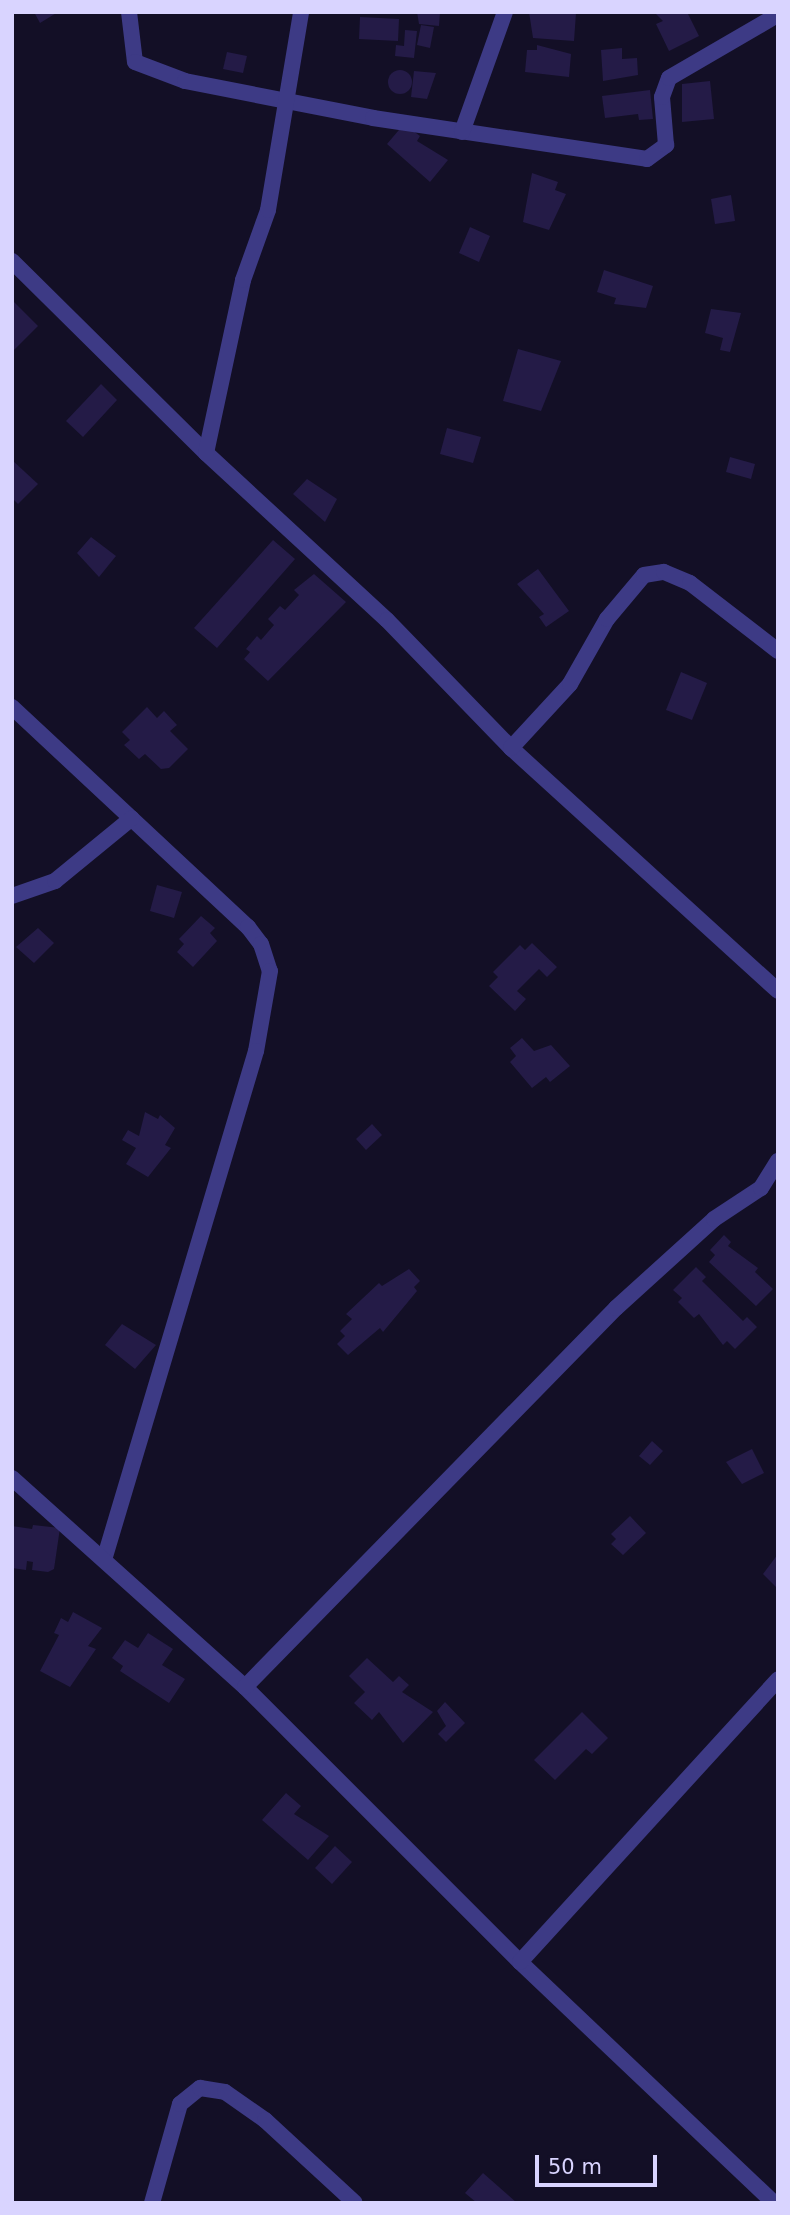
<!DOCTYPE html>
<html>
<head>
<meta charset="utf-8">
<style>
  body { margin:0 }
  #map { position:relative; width:790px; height:2215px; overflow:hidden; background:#130f26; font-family:"DejaVu Sans",sans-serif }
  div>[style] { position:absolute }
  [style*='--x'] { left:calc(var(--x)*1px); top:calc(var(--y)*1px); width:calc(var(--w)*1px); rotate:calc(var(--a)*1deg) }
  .building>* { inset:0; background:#241b47 }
  .round { border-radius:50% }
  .minor>* { height:16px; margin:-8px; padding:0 8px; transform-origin:8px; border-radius:8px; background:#3d3a85 }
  span { translate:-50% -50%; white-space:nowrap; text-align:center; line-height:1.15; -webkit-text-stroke:5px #130f26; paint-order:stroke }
  .frame { position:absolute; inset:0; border:14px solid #d9d4ff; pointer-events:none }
  .scale { position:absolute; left:535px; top:2155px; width:122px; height:32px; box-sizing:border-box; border:4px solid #d9d4ff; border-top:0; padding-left:9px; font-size:21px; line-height:24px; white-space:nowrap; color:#d9d4ff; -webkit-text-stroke:5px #130f26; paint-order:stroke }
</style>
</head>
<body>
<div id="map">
  <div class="building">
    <div style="clip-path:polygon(34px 12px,58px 12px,40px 23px)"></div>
    <div style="clip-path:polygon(417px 12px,440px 12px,439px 26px,419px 24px)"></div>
    <div style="clip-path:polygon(529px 12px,576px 13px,574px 41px,533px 38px)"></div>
    <div style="clip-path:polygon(654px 12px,687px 12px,699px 36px,669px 51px,656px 24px,663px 21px)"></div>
    <div style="clip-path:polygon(360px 17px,399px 19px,398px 41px,359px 39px)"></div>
    <div style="clip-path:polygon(421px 25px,434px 27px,430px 48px,417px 45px)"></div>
    <div style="clip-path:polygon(405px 30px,417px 31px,414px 58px,395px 56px,396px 45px,404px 46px)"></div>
    <div style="clip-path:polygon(537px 45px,571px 54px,569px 77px,525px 72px,527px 50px,537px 50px)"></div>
    <div style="clip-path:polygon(622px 48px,622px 59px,637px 58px,638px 75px,603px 81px,601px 50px)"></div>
    <div style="clip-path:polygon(227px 52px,247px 56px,243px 73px,223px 69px)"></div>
    <div class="round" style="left:388px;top:70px;width:24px;height:24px"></div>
    <div style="clip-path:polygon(414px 71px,436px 73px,427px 99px,411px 97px)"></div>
    <div style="clip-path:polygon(710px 81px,714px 119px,682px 122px,682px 84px)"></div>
    <div style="clip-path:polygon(650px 90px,653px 119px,639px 120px,638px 114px,605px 118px,602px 96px)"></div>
    <div style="clip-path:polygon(404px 124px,420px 136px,417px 141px,448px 160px,430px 182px,387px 144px)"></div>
    <div style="clip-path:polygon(532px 173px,558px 182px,555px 190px,566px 194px,549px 230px,523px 222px)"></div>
    <div style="clip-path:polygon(731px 195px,735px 221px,715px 224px,711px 199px)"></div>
    <div style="clip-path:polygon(470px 227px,490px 236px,479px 262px,459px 253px)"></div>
    <div style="clip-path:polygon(604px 270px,653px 286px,646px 308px,614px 304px,616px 298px,597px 292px)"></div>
    <div style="clip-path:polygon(12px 300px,38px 326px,12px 352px)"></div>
    <div style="clip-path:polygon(711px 309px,741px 313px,730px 352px,720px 350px,723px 338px,705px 333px)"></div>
    <div style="clip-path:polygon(518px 349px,561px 361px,541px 411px,503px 401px)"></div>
    <div style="clip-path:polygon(101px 384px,117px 400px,83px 437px,66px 421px)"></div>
    <div style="clip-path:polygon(447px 428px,481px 437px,473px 463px,440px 454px)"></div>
    <div style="clip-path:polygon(730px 457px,755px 464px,751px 479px,726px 472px)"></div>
    <div style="clip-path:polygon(12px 460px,38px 484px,18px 504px,12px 498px)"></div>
    <div style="clip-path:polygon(307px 479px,337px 499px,325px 522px,293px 494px)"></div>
    <div style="clip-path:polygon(91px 537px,116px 556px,99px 577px,77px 553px)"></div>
    <div style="clip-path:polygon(273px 540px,295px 559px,217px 648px,194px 628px)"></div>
    <div style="clip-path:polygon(538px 569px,569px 611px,546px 627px,539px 617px,544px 614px,517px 584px)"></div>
    <div style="clip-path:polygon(314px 574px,346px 602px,268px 681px,244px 659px,250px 652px,246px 649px,257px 636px,261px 640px,274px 625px,268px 619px,280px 606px,285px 610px,299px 595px,294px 590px)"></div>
    <div style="clip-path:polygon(681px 672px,707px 683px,692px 720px,666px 710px)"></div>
    <div style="clip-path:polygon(147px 707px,157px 718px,164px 711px,177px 725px,170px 731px,188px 749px,169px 768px,161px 769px,145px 754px,139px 759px,124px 745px,130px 740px,122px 732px)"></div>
    <div style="clip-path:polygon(157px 885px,182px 892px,174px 918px,150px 911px)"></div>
    <div style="clip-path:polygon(201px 916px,215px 928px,210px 933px,217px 941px,193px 967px,177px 952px,184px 944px,179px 939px)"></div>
    <div style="clip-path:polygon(38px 928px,54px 943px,34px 963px,16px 947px)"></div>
    <div style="clip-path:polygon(532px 943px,557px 967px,547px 977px,539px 969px,517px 991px,526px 999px,515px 1011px,489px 986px,498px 977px,493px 972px,520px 945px,525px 950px)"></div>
    <div style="clip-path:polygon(522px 1038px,534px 1051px,551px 1045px,570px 1066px,550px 1082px,546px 1077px,532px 1088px,510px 1062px,516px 1056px,510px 1048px)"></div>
    <div style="clip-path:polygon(145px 1112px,158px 1119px,160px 1115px,175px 1128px,165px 1145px,171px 1148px,148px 1177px,126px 1164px,136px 1148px,122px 1140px,128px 1130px,139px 1136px)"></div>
    <div style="clip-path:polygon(372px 1124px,382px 1135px,366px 1150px,356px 1139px)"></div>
    <div style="clip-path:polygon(724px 1235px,731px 1242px,728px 1246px,758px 1268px,755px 1272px,773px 1289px,756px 1306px,709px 1262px,715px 1255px,710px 1250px)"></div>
    <div style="clip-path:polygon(696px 1267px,706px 1277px,702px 1281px,743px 1321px,747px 1317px,757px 1327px,735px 1349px,727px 1341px,723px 1345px,699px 1314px,694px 1318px,678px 1302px,682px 1298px,673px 1290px)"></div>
    <div style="clip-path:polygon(409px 1269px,420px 1281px,414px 1287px,417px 1291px,383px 1332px,380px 1328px,348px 1355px,337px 1344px,345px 1336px,340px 1331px,352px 1319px,346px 1314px,379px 1283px,382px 1286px)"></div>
    <div style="clip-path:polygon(122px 1324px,156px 1345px,135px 1369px,105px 1345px)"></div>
    <div style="clip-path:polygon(652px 1441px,663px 1451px,650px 1465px,639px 1456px)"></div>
    <div style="clip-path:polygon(752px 1449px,764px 1473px,742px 1484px,726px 1462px)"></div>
    <div style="clip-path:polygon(630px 1516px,646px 1533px,623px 1555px,611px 1544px,616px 1539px,611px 1534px)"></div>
    <div style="clip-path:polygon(33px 1525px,60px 1528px,54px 1569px,48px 1572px,32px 1570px,33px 1562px,27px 1561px,26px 1570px,12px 1568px,12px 1526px,32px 1529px)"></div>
    <div style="clip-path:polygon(778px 1554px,778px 1589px,763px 1574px)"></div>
    <div style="clip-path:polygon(73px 1612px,102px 1628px,88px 1646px,96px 1649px,70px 1687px,40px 1671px,59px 1635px,54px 1633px,61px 1618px,68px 1622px)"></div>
    <div style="clip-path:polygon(148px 1633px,173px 1649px,162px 1665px,185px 1679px,169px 1703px,120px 1671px,123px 1666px,112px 1658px,125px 1640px,138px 1648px)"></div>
    <div style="clip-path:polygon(367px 1658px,393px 1682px,399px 1676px,409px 1685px,402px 1692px,433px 1712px,403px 1743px,379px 1712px,372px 1720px,354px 1703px,365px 1692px,349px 1676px)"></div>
    <div style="clip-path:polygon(445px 1702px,465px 1723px,446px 1742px,438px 1734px,446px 1726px,437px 1711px)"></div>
    <div style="clip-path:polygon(582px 1712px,608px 1738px,592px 1754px,586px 1749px,555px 1780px,534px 1760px)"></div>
    <div style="clip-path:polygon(286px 1793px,301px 1806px,294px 1814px,329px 1836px,308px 1860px,262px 1820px)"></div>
    <div style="clip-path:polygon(335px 1846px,352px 1862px,332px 1884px,315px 1868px)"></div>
    <div style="clip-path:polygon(483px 2173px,517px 2203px,477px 2203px,465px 2193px)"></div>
  </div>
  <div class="minor">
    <div style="--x:129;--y:12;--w:50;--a:83.2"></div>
    <div style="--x:135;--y:62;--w:53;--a:20.8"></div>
    <div style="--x:185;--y:81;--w:192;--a:11.1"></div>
    <div style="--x:373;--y:118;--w:277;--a:8.5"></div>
    <div style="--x:647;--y:159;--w:24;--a:-36"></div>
    <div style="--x:666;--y:145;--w:48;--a:-94.8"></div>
    <div style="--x:662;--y:97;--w:20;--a:-70"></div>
    <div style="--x:669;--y:78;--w:121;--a:-30.2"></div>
    <div style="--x:462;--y:132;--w:127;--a:-70.3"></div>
    <div style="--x:12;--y:261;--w:273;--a:44.7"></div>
    <div style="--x:206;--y:453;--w:246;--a:42.7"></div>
    <div style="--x:387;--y:620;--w:178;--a:45.9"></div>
    <div style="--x:511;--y:748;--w:361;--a:42.3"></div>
    <div style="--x:206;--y:453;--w:177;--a:-77.9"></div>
    <div style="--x:243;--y:280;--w:74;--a:-70.3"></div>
    <div style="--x:268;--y:210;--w:201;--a:-80.5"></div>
    <div style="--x:12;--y:707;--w:323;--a:43"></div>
    <div style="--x:248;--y:927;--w:21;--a:53"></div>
    <div style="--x:261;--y:944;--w:28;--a:72"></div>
    <div style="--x:270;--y:971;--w:81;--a:99.9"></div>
    <div style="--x:256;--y:1051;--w:531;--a:106.63"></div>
    <div style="--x:511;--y:748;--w:87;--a:-47.3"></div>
    <div style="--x:570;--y:684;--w:75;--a:-60.4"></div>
    <div style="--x:607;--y:619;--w:57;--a:-49.9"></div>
    <div style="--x:644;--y:575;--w:20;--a:-9"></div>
    <div style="--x:664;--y:572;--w:28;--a:23"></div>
    <div style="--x:690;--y:583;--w:111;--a:37.7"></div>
    <div style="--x:12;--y:896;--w:46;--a:-19.2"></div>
    <div style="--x:55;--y:881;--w:99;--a:-39.3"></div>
    <div style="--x:12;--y:1478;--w:313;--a:41.9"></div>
    <div style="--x:245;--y:1687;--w:389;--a:45"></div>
    <div style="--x:520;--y:1962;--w:350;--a:43.5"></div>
    <div style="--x:245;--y:1687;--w:530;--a:-45.61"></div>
    <div style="--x:616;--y:1308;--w:132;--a:-42.2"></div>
    <div style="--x:714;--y:1219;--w:56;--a:-33.4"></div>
    <div style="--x:761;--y:1188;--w:32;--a:-58"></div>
    <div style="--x:520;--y:1962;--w:383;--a:-47.6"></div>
    <div style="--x:152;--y:2203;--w:103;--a:-74.2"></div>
    <div style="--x:180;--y:2104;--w:26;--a:-39"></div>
    <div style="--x:200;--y:2088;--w:25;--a:9"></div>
    <div style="--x:225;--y:2092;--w:49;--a:35"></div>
    <div style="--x:265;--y:2120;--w:122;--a:42.7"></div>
  </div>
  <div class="frame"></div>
  <div class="scale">50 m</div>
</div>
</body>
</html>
